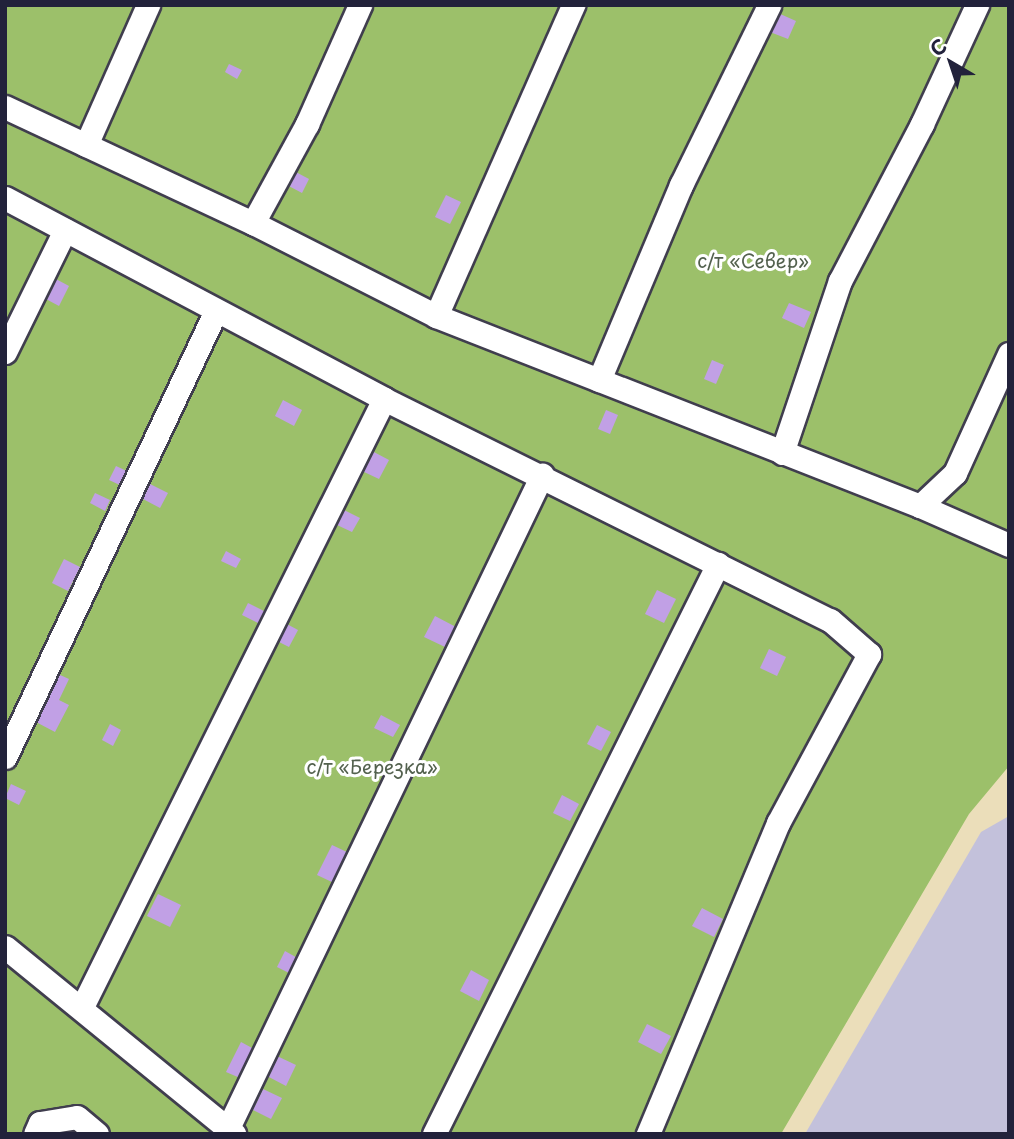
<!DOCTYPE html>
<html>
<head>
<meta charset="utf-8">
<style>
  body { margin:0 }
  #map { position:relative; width:1014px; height:1139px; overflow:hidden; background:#ebdeba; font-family:"Playpen Sans",sans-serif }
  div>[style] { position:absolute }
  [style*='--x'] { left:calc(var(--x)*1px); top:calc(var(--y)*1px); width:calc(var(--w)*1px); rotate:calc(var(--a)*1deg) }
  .industrial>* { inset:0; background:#c3c1db }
  .green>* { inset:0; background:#9cc06a }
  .building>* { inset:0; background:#c1a0e5 }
  .roads { filter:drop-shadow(2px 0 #403e4e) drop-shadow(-2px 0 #403e4e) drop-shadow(0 2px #403e4e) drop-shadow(0 -2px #403e4e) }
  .minor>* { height:23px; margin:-11.5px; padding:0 11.5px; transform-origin:11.5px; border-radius:11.5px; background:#fff }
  span { translate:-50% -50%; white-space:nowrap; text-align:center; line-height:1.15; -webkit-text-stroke:6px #fff; paint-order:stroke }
  .park-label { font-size:19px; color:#53614e }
  .frame { position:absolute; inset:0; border:7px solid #22223b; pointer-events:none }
  .north { position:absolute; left:916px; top:28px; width:70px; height:70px; -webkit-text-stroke:5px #fff; paint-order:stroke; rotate:321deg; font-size:19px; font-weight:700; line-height:28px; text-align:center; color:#22223b }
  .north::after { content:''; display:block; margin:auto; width:24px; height:32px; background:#22223b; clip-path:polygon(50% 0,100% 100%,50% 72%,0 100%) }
</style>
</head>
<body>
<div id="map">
  <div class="industrial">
    <div style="clip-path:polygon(1009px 816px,1009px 1134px,805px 1134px,981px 832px)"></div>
  </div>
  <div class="green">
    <div style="clip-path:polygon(5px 5px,1009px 5px,1009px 766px,969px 814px,781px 1134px,5px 1134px)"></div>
  </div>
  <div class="building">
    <div style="clip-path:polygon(778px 13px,796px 21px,788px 39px,770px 32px)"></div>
    <div style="clip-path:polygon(229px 64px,242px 70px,237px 79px,225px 72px)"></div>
    <div style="clip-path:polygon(292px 170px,309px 179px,302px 193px,285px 184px)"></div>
    <div style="clip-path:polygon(446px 195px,461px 202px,450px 224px,435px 217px)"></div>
    <div style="clip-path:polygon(54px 278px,69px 286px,59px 306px,44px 298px)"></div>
    <div style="clip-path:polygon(789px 303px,811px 312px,804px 328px,782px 318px)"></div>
    <div style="clip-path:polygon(712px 360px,724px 365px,716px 384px,704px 379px)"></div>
    <div style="clip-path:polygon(283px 400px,302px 410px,294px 426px,275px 416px)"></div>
    <div style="clip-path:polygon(606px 410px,618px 415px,610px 434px,598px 429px)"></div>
    <div style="clip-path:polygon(372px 451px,389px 460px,379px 479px,362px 471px)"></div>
    <div style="clip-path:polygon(116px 466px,131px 473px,124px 487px,109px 480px)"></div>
    <div style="clip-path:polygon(150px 484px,168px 493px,160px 508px,143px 499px)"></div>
    <div style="clip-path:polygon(95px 493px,110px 500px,105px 511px,90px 503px)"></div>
    <div style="clip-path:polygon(344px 510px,360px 518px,352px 532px,337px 525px)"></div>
    <div style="clip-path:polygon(226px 551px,241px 559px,236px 568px,221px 561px)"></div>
    <div style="clip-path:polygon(64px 559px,80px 567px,68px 591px,52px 583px)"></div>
    <div style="clip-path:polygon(657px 590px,676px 599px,664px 623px,645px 614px)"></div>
    <div style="clip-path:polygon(248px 603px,270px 614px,264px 626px,242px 615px)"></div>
    <div style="clip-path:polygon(435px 616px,456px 627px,445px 647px,424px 637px)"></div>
    <div style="clip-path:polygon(285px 623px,298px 630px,289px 647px,277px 641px)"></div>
    <div style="clip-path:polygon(769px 649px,786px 657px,777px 676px,760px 668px)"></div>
    <div style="clip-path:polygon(58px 674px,69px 679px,59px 700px,69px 705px,55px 732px,34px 721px)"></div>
    <div style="clip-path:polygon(381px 715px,400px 725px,393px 737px,374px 728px)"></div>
    <div style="clip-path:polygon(110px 724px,121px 730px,113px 746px,102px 740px)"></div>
    <div style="clip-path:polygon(597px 725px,611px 732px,601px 751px,587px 744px)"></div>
    <div style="clip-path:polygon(11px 784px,26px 791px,19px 805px,5px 798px)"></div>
    <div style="clip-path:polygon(562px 795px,579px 804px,570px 821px,553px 813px)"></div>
    <div style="clip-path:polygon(332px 845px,349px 853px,334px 883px,317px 875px)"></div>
    <div style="clip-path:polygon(158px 894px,181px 905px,170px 927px,147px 916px)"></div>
    <div style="clip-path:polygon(702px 908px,723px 919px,714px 937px,692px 926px)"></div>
    <div style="clip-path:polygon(285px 951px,301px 960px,293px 975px,277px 967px)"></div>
    <div style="clip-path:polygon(471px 970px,489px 980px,479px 1001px,460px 991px)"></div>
    <div style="clip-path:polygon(647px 1024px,671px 1036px,661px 1054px,638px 1042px)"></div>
    <div style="clip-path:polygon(241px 1042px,254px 1049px,240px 1078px,226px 1072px)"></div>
    <div style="clip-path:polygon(277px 1056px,296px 1065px,286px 1086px,267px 1076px)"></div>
    <div style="clip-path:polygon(263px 1089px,282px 1098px,271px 1119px,253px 1110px)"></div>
  </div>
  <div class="roads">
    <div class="minor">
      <div style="--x:5;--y:107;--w:274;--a:25.1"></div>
      <div style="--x:253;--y:223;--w:205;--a:26.9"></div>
      <div style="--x:436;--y:316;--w:520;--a:21.43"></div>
      <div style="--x:920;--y:506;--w:97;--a:23.7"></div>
      <div style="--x:86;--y:145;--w:153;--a:-66.1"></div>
      <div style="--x:5;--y:198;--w:429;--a:27.9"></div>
      <div style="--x:384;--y:399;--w:498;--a:26.4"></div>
      <div style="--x:830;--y:620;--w:52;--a:41.1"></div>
      <div style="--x:869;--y:654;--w:192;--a:118.3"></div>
      <div style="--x:778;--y:823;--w:337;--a:112.7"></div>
      <div style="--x:253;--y:223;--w:113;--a:-61.4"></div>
      <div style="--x:307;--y:124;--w:130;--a:-66"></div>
      <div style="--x:436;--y:316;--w:340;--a:-66.2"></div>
      <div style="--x:5;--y:352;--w:136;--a:-63.8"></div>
      <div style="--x:599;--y:380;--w:212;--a:-67.2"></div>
      <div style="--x:681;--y:185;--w:200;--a:-63.9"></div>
      <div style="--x:782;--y:453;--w:182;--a:-71.4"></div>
      <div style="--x:840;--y:281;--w:177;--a:-62.4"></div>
      <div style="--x:922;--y:124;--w:131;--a:-65.2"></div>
      <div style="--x:920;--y:506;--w:48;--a:-43.3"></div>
      <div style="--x:955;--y:473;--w:131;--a:-65.6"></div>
      <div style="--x:5;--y:757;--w:493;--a:-64.7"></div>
      <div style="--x:5;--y:947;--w:296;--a:39.2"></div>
      <div style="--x:82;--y:1007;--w:679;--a:-63.59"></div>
      <div style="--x:228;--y:1128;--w:725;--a:-64.32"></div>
      <div style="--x:35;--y:1134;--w:12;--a:-66"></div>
      <div style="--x:40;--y:1123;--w:37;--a:-9"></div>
      <div style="--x:77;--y:1117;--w:26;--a:40"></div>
      <div style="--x:434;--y:1134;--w:637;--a:-63.52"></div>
    </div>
  </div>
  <div class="park-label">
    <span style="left:753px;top:261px">с/т «Север»</span>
    <span style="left:372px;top:767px">с/т «Березка»</span>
  </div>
  <div class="frame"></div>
  <div class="north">С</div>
</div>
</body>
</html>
